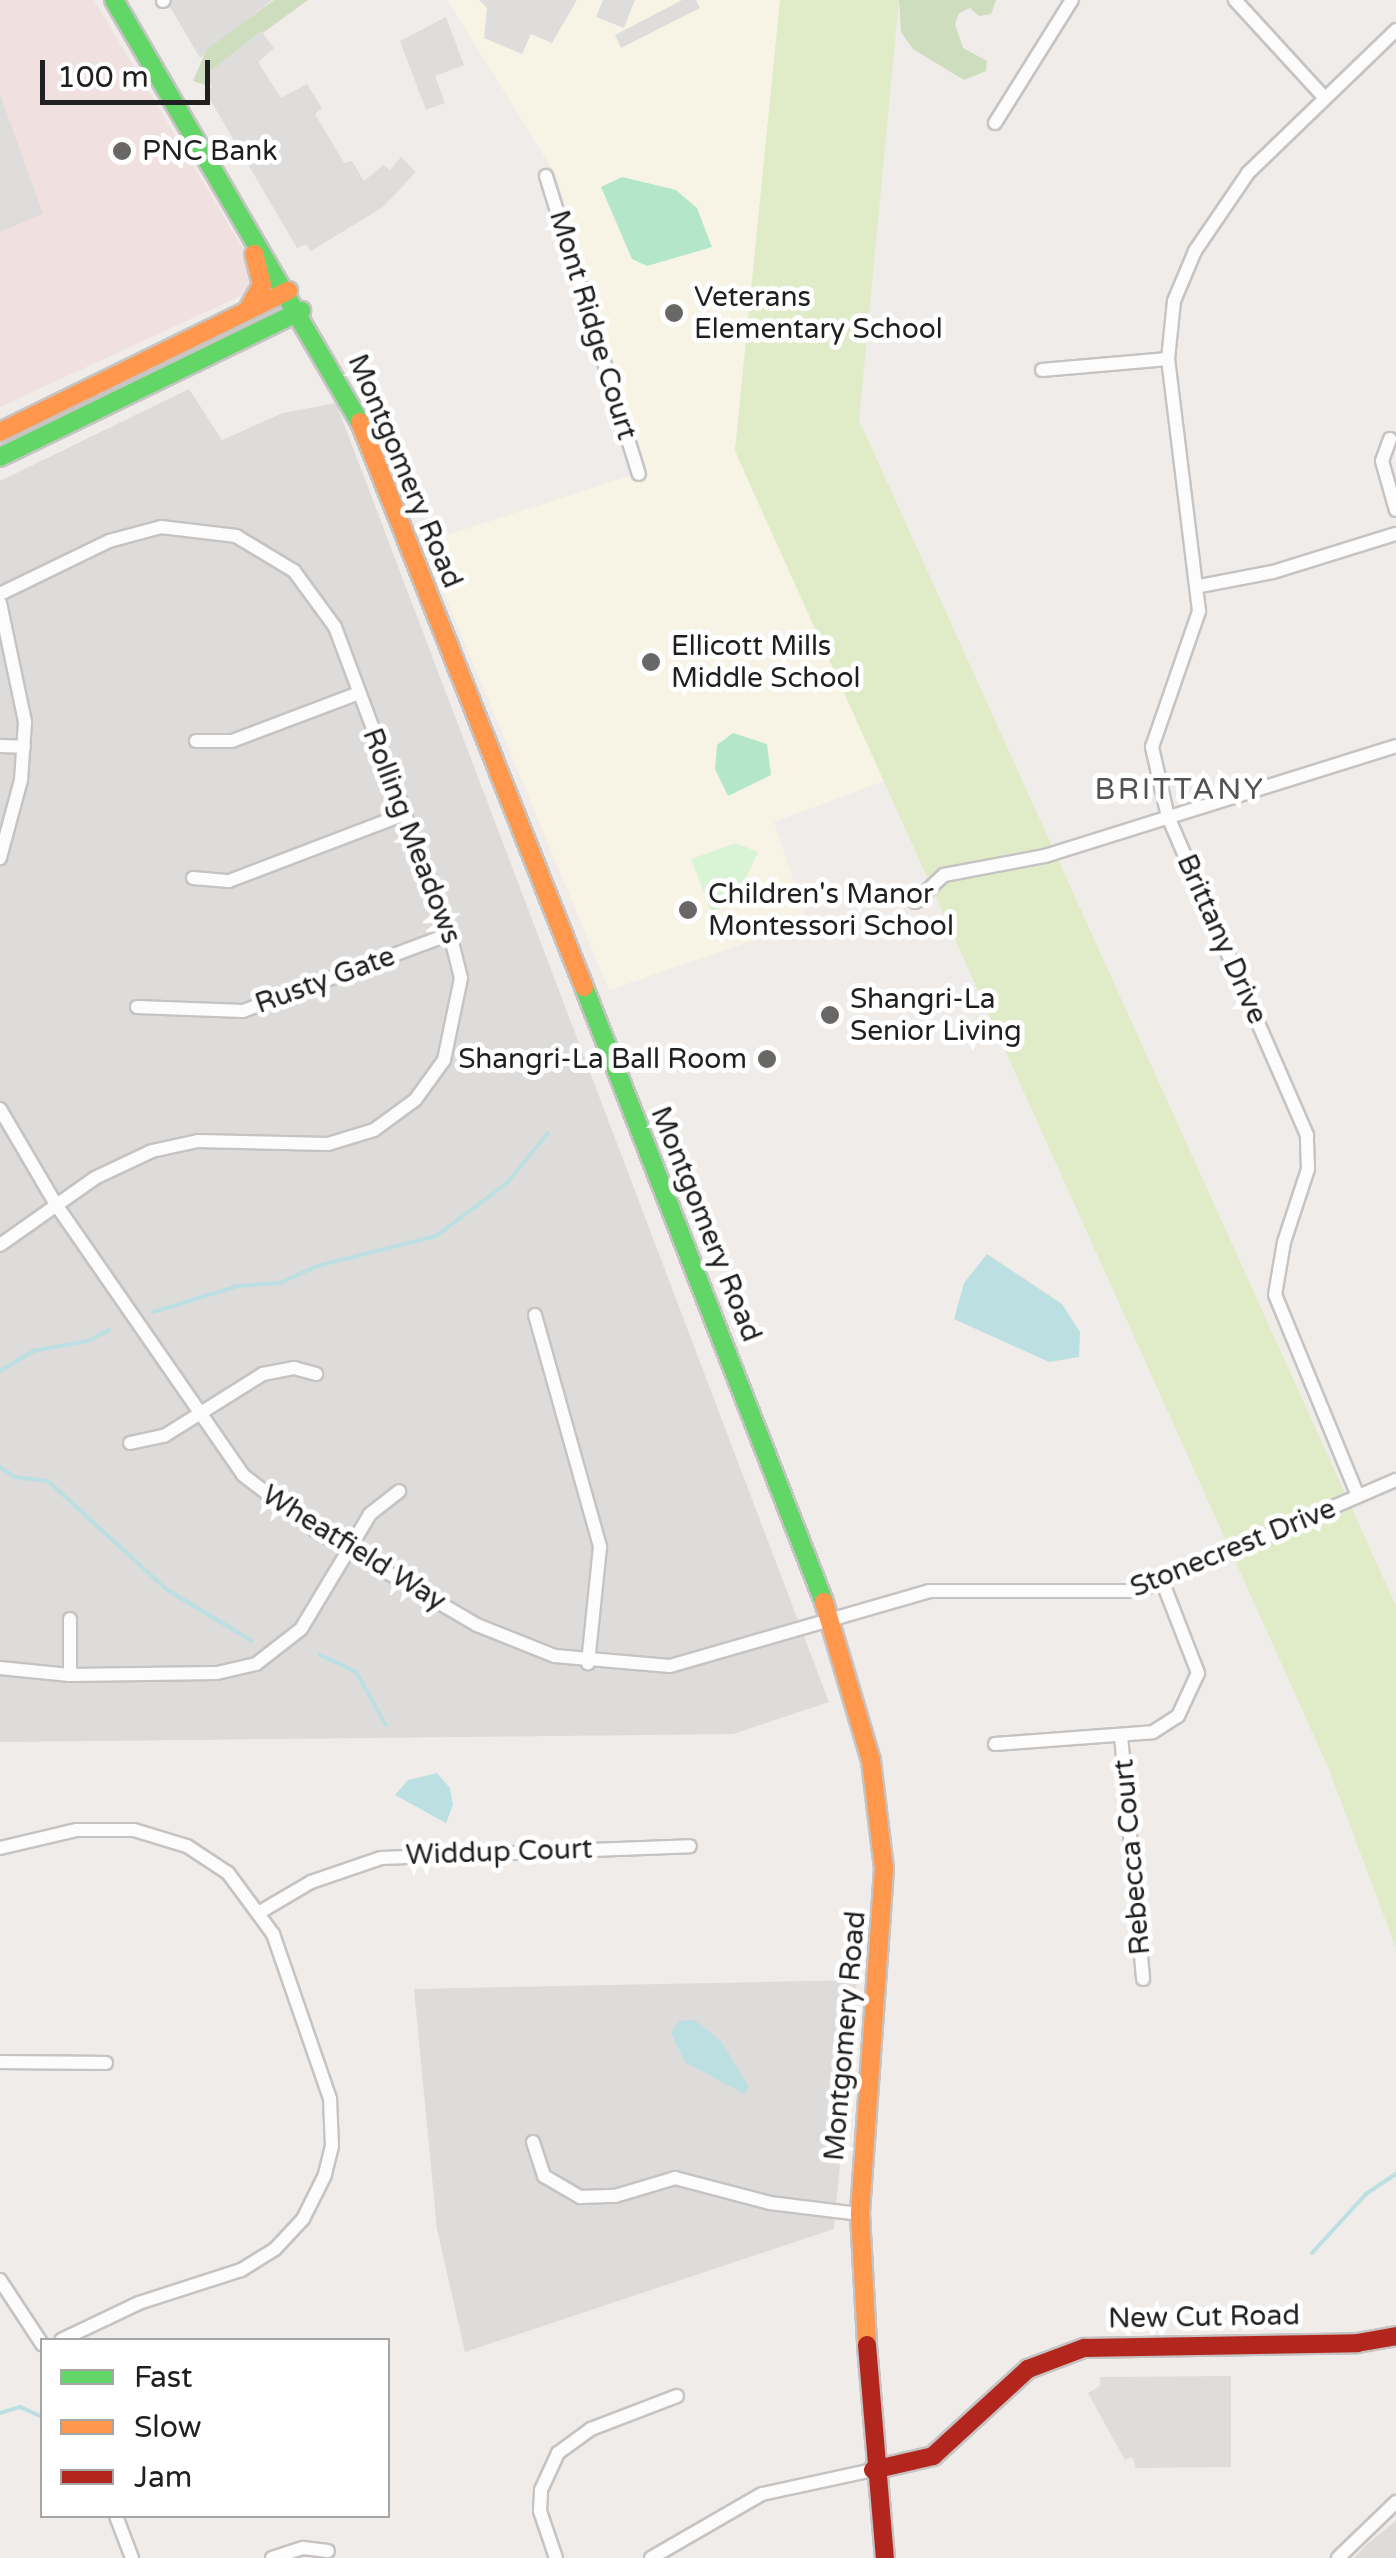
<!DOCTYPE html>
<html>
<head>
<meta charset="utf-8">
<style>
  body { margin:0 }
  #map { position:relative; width:1396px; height:2558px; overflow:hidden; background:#efece9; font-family:"Varela Round",sans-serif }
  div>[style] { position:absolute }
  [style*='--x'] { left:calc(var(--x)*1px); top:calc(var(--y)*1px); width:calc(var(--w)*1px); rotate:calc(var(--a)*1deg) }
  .residential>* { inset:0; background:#dedcda }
  .commercial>* { inset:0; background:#f1e0e0 }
  .education>* { inset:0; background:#f8f4e5 }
  .grass>* { inset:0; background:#e0ecc7 }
  .forest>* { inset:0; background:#cdddbe }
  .park>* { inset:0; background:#d8f4d4 }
  .pitch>* { inset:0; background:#b4e6ca }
  .parking>* { inset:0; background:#dfdddc }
  .water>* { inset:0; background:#bcdfe2 }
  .stream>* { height:4px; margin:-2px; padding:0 2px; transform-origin:2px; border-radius:2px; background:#bcdfe2 }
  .roads { filter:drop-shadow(2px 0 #c6c4c3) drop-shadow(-2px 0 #c6c4c3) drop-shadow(0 2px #c6c4c3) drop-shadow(0 -2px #c6c4c3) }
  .street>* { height:12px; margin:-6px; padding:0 6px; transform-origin:6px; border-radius:6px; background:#fdfcfc }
  .fast>* { height:18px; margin:-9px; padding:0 9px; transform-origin:9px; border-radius:9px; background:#63d668 }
  .slow>* { height:18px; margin:-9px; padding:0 9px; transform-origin:9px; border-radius:9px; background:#ff974d }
  .jam>* { height:18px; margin:-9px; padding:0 9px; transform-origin:9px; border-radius:9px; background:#b3261e }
  .dots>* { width:28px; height:28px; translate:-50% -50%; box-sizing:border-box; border:5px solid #fff; border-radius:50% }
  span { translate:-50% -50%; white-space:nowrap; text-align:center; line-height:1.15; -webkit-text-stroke:10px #fff; paint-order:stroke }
  .poi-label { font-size:28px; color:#202020 }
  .left { translate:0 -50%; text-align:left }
  .right { translate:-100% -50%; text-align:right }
  .street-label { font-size:28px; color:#202020 }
  .neighbourhood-label { font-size:30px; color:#535353; letter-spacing:2.5px }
  .legend { position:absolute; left:40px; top:2338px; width:350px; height:180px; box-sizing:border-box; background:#fff; border:2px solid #a6a6a6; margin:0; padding:12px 18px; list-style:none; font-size:30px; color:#202020 }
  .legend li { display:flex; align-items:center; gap:20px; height:50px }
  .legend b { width:50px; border:2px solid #a6a6a6 }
  .scale { position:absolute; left:40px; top:60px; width:170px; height:45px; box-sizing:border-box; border:5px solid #202020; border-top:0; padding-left:12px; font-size:30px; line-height:35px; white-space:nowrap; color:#202020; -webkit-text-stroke:8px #fff; paint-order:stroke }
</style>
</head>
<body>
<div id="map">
  <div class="residential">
    <div style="clip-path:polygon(166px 0,272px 0,200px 58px)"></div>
    <div style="clip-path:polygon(189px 389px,222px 440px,283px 413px,336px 403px,829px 1702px,733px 1734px,0 1742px,0 481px)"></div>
    <div style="clip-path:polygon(857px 1980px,834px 2229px,465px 2352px,437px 2229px,414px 1989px)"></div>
    <div style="clip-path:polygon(1396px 2521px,1396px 2558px,1354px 2558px,1367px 2544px)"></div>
  </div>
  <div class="commercial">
    <div style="clip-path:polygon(0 0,94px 0,257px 272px,249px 292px,0 407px)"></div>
  </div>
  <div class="education">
    <div style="clip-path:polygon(447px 0,780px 0,735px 451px,884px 781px,774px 822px,807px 922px,609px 990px,423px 543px,647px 470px,556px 175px)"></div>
  </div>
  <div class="grass">
    <div style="clip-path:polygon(780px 0,899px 0,859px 420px,1396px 1606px,1396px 1948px,1328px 1767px,735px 451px)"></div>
  </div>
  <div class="forest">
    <div style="clip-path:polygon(274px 0,308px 0,205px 75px,206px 85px,193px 81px,207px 49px)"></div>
    <div style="clip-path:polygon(899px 0,996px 0,991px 14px,979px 16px,970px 8px,959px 13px,955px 24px,963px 48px,987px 61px,986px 71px,964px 80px,913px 49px,901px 32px)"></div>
  </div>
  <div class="park">
    <div style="clip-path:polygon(736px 843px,758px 852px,734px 904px,711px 911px,691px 859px)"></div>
  </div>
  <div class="pitch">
    <div style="clip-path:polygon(622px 177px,676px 190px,697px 208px,712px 247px,647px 266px,632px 259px,601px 187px)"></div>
    <div style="clip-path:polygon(733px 733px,767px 744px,771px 775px,728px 796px,715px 769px,717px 745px)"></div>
  </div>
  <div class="parking">
    <div style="clip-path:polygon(479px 0,577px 0,552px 43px,531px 34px,522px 54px,484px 38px,487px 8px)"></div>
    <div style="clip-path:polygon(603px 0,635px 0,624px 28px,596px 17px)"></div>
    <div style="clip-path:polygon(682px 0,696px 0,700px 8px,621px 48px,615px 35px)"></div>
    <div style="clip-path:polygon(446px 17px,464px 65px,435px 76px,445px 103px,426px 110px,400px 41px)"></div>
    <div style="clip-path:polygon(261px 31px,274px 48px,258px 62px,281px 98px,307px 84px,322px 108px,315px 114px,344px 163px,352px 161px,364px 181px,383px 165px,390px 170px,401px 157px,416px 172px,383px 207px,311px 251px,306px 244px,297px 248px,205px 91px,212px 87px,205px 75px)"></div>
    <div style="clip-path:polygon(0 94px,43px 214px,0 232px)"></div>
    <div style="clip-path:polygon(1231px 2376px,1231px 2467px,1136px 2468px,1132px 2457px,1125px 2460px,1088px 2393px,1100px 2386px,1100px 2377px)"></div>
  </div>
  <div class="water">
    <div style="clip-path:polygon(987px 1254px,1062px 1304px,1080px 1332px,1079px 1357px,1049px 1362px,954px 1319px,964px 1283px)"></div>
    <div style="clip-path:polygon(437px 1773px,450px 1788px,453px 1805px,446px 1823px,395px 1795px,408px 1780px)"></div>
    <div style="clip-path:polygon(694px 2020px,721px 2041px,749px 2087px,744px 2094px,685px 2062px,671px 2033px,679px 2021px)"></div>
  </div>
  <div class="stream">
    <div style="--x:153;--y:1312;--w:89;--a:-17"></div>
    <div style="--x:238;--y:1286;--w:42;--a:-4.1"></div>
    <div style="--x:280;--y:1283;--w:41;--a:-24.7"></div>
    <div style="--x:317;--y:1266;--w:123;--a:-14.1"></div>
    <div style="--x:436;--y:1236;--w:87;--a:-36.6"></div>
    <div style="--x:506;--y:1184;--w:66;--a:-50.5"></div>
    <div style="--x:0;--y:1371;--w:39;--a:-31"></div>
    <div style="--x:33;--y:1351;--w:56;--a:-10.3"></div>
    <div style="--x:88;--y:1341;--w:24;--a:-28"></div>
    <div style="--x:0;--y:1467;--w:18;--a:34"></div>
    <div style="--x:15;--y:1477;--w:33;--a:7"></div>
    <div style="--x:48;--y:1481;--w:160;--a:42.5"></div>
    <div style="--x:166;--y:1589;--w:100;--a:31.2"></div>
    <div style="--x:320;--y:1655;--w:40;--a:25"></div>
    <div style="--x:356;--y:1672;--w:61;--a:60.5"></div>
    <div style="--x:1312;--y:2253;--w:80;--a:-47.5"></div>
    <div style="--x:1366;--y:2194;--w:36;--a:-34"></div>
    <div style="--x:0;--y:2413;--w:21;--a:-17"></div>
    <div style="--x:20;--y:2407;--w:24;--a:24"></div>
  </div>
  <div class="roads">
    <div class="street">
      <div style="--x:1235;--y:0;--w:132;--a:47.5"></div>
      <div style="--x:163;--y:1;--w:1;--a:-45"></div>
      <div style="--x:995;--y:123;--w:145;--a:-58"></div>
      <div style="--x:546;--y:176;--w:312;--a:72.7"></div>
      <div style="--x:1042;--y:370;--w:126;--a:-5"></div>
      <div style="--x:1390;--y:439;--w:23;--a:110"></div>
      <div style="--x:1382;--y:461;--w:51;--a:74.1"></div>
      <div style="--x:1200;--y:586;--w:74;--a:-10.9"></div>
      <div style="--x:1273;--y:572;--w:129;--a:-17.2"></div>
      <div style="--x:0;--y:594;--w:121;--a:-25.9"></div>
      <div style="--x:109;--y:541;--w:54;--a:-15.1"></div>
      <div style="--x:161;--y:527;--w:76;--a:6.8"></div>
      <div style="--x:236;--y:536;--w:68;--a:31.1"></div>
      <div style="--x:294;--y:571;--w:69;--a:53.8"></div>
      <div style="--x:335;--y:627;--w:328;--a:69.5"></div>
      <div style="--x:450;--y:934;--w:45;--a:76"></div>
      <div style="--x:461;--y:978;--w:84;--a:101.7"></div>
      <div style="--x:444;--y:1060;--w:49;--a:125.9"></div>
      <div style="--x:415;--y:1100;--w:51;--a:143.8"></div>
      <div style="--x:374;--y:1130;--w:48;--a:163.1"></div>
      <div style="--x:328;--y:1144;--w:130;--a:-178.7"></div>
      <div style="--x:198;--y:1141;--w:47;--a:167.7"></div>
      <div style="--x:152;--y:1151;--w:63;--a:154.7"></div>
      <div style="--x:95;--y:1178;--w:116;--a:144.8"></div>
      <div style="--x:0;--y:603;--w:122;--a:78.1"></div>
      <div style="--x:25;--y:722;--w:58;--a:93.9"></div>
      <div style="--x:21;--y:780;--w:81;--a:105.1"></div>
      <div style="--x:196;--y:741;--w:36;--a:0"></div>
      <div style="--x:232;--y:741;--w:136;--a:-20.7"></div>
      <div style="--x:0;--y:746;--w:24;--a:2"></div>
      <div style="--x:193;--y:878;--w:36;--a:5"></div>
      <div style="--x:229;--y:881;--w:187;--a:-20.9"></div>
      <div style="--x:915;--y:902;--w:40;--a:-43"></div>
      <div style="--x:944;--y:875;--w:103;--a:-10.7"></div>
      <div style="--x:1045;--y:856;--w:368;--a:-17.4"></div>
      <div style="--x:137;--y:1007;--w:106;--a:2.2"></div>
      <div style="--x:243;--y:1011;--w:221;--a:-20.4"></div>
      <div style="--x:0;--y:1109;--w:113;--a:59.6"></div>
      <div style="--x:57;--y:1206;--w:327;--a:55.3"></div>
      <div style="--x:243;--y:1475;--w:91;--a:37.4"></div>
      <div style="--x:315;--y:1530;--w:188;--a:30.4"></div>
      <div style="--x:477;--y:1625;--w:84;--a:21.7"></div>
      <div style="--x:555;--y:1656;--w:115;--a:5"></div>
      <div style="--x:670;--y:1666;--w:270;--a:-16.1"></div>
      <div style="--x:929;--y:1591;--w:209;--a:0"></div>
      <div style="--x:1138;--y:1591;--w:281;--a:-23.3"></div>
      <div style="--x:535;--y:1315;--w:241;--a:74.3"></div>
      <div style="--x:600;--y:1547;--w:117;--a:95.9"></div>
      <div style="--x:130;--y:1443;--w:35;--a:-12"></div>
      <div style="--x:164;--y:1436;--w:117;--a:-32.1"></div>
      <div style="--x:263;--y:1374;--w:32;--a:-11"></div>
      <div style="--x:294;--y:1368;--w:23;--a:15"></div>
      <div style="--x:1358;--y:1496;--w:217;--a:-112.4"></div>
      <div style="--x:1275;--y:1295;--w:54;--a:-80.4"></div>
      <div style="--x:1284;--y:1242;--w:77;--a:-71.8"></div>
      <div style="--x:1308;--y:1169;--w:34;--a:-92"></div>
      <div style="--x:1307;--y:1135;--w:347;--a:-113.6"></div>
      <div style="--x:1168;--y:817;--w:72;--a:-102.9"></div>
      <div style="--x:1152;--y:747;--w:144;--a:-70.9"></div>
      <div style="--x:1199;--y:611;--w:254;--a:-97"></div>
      <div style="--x:1168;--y:359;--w:58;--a:-84.1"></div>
      <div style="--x:1174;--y:301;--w:54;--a:-67.2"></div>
      <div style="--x:1195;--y:251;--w:94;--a:-55.8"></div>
      <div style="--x:1248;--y:173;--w:206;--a:-44"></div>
      <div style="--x:0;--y:1668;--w:70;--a:5.7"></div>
      <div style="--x:70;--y:1675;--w:147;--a:-0.8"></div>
      <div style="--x:217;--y:1673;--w:40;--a:-13"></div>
      <div style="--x:256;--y:1664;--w:57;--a:-37.9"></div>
      <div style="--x:301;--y:1629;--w:134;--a:-59"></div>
      <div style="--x:370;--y:1514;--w:37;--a:-38"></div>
      <div style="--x:70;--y:1675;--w:56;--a:-90"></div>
      <div style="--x:1121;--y:1736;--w:244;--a:84.8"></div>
      <div style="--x:995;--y:1744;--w:158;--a:-4.3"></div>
      <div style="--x:1153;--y:1732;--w:30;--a:-33"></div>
      <div style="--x:1178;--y:1716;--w:47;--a:-65.1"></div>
      <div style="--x:1198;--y:1673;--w:97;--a:-111.3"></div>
      <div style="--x:0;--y:1848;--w:79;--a:-13.2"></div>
      <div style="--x:77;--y:1830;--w:57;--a:0"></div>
      <div style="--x:134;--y:1830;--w:55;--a:16.8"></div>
      <div style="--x:187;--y:1846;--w:49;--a:33.4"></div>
      <div style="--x:228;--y:1873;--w:76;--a:53.6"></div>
      <div style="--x:273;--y:1934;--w:175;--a:70.9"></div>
      <div style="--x:330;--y:2099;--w:47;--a:87.6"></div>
      <div style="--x:332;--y:2146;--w:30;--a:104"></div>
      <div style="--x:325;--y:2175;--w:49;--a:116.6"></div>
      <div style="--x:303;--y:2219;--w:41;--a:133"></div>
      <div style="--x:275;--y:2249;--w:40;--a:148"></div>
      <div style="--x:241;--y:2270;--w:107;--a:162.1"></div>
      <div style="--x:139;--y:2303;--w:86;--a:154.6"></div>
      <div style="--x:260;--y:1912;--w:59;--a:-30.5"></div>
      <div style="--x:311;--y:1882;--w:74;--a:-18.9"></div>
      <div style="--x:381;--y:1858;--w:309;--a:-2.2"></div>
      <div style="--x:0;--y:2062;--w:106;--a:0.5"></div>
      <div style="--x:533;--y:2142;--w:36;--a:72"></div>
      <div style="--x:544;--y:2176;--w:42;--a:30.3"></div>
      <div style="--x:580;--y:2197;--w:35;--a:-2"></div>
      <div style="--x:615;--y:2196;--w:63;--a:-16.7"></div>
      <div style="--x:675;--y:2178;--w:98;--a:14.7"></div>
      <div style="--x:770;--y:2203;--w:91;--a:7"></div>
      <div style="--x:0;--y:2280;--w:77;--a:56.7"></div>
      <div style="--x:116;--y:2516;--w:45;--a:69.1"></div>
      <div style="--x:272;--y:2558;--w:33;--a:-18"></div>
      <div style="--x:303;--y:2548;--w:25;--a:7"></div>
      <div style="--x:556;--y:2558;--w:50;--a:-108.8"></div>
      <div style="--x:540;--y:2511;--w:21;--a:-87"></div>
      <div style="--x:541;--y:2490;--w:41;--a:-65.3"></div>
      <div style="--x:558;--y:2453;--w:41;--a:-36"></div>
      <div style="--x:591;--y:2429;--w:92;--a:-21"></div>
      <div style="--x:651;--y:2558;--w:128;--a:-30"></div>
      <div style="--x:762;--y:2494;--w:114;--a:-12.2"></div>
      <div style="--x:1338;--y:2558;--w:81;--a:-44"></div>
    </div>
    <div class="fast">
      <div style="--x:114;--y:0;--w:488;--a:59.8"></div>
      <div style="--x:0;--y:457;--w:335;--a:-25.9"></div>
      <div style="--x:584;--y:987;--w:660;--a:68.68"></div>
    </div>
    <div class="slow">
      <div style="--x:247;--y:311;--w:30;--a:-60"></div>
      <div style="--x:262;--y:285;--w:32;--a:-104"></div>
      <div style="--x:360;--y:422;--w:608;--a:68.37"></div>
      <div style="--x:0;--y:432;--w:321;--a:-26.1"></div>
      <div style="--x:824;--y:1602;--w:166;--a:73.5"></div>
      <div style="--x:871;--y:1761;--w:109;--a:83.1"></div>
      <div style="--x:884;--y:1869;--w:346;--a:94"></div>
      <div style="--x:860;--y:2214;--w:131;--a:86.9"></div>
    </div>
    <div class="jam">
      <div style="--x:867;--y:2345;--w:214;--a:85.2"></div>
      <div style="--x:873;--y:2470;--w:62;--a:-13.1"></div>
      <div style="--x:933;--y:2456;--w:129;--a:-42.5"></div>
      <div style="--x:1028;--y:2369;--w:60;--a:-20.6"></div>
      <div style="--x:1084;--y:2348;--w:273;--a:-1"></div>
      <div style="--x:1357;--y:2343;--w:40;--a:-10"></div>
    </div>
  </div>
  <div class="dots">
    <div style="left:122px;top:151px;background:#686766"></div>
    <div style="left:674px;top:313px;background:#686766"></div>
    <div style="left:651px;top:662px;background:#686766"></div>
    <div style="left:688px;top:910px;background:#686766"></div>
    <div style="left:830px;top:1015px;background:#686766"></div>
    <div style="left:767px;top:1059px;background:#686766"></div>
  </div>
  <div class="poi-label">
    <span class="left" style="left:142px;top:151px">PNC Bank</span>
    <span class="left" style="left:694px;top:313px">Veterans<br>Elementary School</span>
    <span class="left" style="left:671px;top:662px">Ellicott Mills<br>Middle School</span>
    <span class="left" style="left:708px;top:910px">Children's Manor<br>Montessori School</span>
    <span class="left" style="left:850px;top:1015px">Shangri-La<br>Senior Living</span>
    <span class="right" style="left:747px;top:1059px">Shangri-La Ball Room</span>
  </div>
  <div class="street-label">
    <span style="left:593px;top:325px;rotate:73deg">Mont Ridge Court</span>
    <span style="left:405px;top:471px;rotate:67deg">Montgomery Road</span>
    <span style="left:412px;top:836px;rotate:69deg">Rolling Meadows</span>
    <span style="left:1222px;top:939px;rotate:66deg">Brittany Drive</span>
    <span style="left:325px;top:980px;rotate:-20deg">Rusty Gate</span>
    <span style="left:706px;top:1224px;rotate:68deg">Montgomery Road</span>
    <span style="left:354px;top:1548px;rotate:32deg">Wheatfield Way</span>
    <span style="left:1233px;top:1548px;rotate:-22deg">Stonecrest Drive</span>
    <span style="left:499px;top:1852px;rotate:-2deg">Widdup Court</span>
    <span style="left:1132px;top:1857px;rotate:-95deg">Rebecca Court</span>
    <span style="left:845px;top:2036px;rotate:-85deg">Montgomery Road</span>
    <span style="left:1204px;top:2317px;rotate:-1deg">New Cut Road</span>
  </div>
  <div class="neighbourhood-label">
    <span style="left:1180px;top:790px">BRITTANY</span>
  </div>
  <ul class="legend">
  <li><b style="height:12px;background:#63d668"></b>Fast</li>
  <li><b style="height:12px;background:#ff974d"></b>Slow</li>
  <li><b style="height:12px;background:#b3261e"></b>Jam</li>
  </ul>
  <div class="scale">100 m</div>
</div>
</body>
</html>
